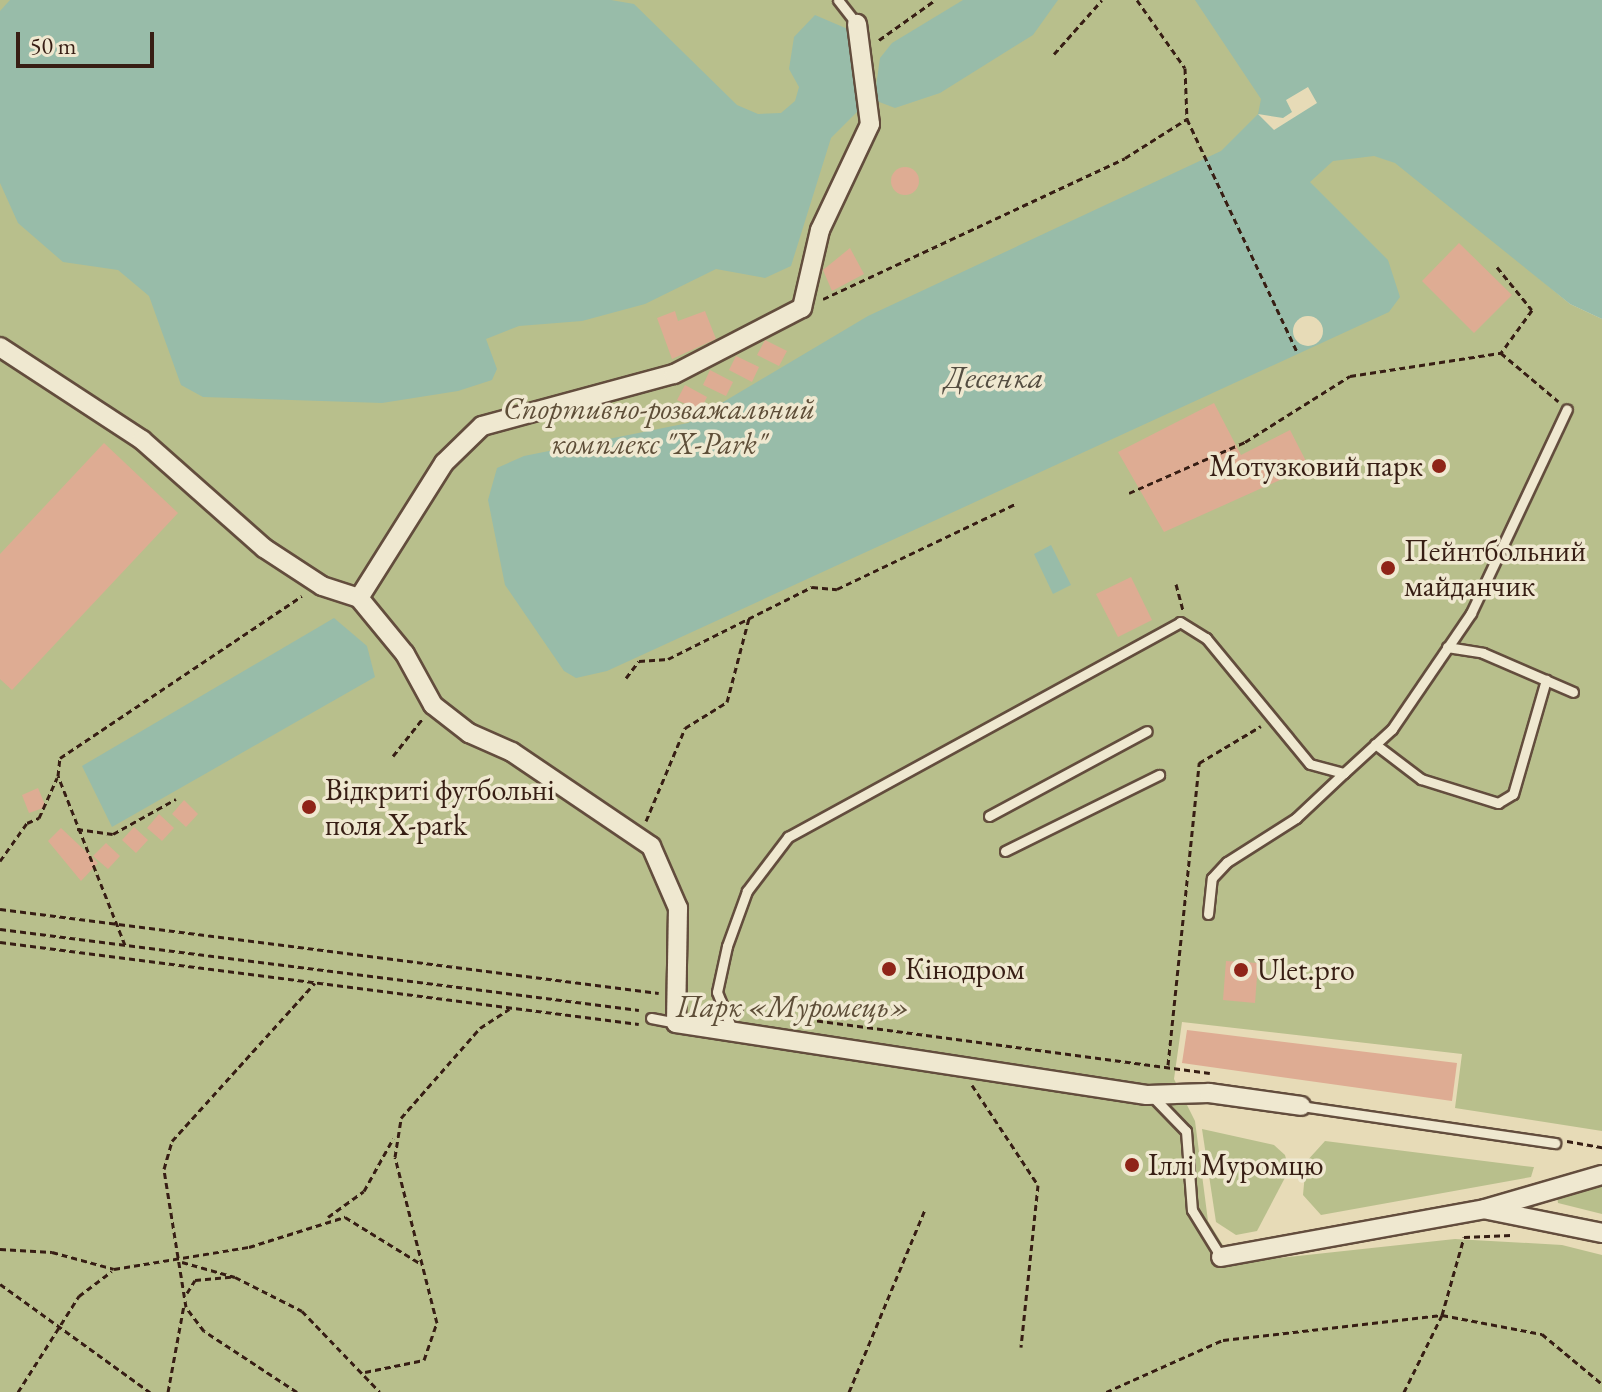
<!DOCTYPE html>
<html>
<head>
<meta charset="utf-8">
<style>
  body { margin:0 }
  #map { position:relative; width:1602px; height:1392px; overflow:hidden; background:#e7dbb7; font-family:"EB Garamond",serif }
  div>[style] { position:absolute }
  [style*='--x'] { left:calc(var(--x)*1px); top:calc(var(--y)*1px); width:calc(var(--w)*1px); rotate:calc(var(--a)*1deg) }
  .green>* { inset:0; background:#b8bf8c }
  .water>* { inset:0; background:#98bca9 }
  .pier>* { inset:0; background:#e7dbb7 }
  .round { border-radius:50% }
  .building>* { inset:0; background:#deac93 }
  .path>* { height:3px; margin-top:-1.5px; transform-origin:0; background:repeating-linear-gradient(90deg,#371e14 0 6px,transparent 0 10px) }
  .roads { filter:drop-shadow(2px 0 #634d3d) drop-shadow(-2px 0 #634d3d) drop-shadow(0 2px #634d3d) drop-shadow(0 -2px #634d3d) }
  .lane>* { height:9px; margin:-4.5px; padding:0 4.5px; transform-origin:4.5px; border-radius:4.5px; background:#efe8d0 }
  .street>* { height:18px; margin:-9px; padding:0 9px; transform-origin:9px; border-radius:9px; background:#efe8d0 }
  .dots>* { width:22px; height:22px; translate:-50% -50%; box-sizing:border-box; border:4px solid #efe8d0; border-radius:50% }
  span { translate:-50% -50%; white-space:nowrap; text-align:center; line-height:1.15; -webkit-text-stroke:7px #efe8d0; paint-order:stroke }
  .park-label { font-size:30px; color:#5e4e38; font-style:italic }
  .poi-label { font-size:30px; color:#371e14 }
  .right { translate:-100% -50%; text-align:right }
  .left { translate:0 -50%; text-align:left }
  .water-label { font-size:32px; color:#544d41; font-style:italic }
  .scale { position:absolute; left:16px; top:32px; width:138px; height:36px; box-sizing:border-box; border:4px solid #371e14; border-top:0; padding-left:10px; font-size:24px; line-height:28px; white-space:nowrap; color:#371e14; -webkit-text-stroke:6px #efe8d0; paint-order:stroke }
</style>
</head>
<body>
<div id="map">
  <div class="green">
    <div style="clip-path:polygon(0 0,1341px 0,1450px 204px,1570px 304px,1602px 319px,1602px 1131px,1455px 1108px,1462px 1054px,1182px 1022px,1174px 1079px,1195px 1121px,1208px 1221px,1234px 1263px,1455px 1239px,1562px 1245px,1602px 1255px,1602px 1392px,0 1392px)"></div>
    <div style="clip-path:polygon(1202px 1129px,1274px 1145px,1285px 1155px,1289px 1170px,1257px 1231px,1236px 1235px,1216px 1222px)"></div>
    <div style="clip-path:polygon(1325px 1141px,1533px 1167px,1534px 1167px,1531px 1177px,1321px 1215px,1303px 1195px,1306px 1162px)"></div>
    <div style="clip-path:polygon(1602px 1182px,1602px 1214px,1558px 1203px,1557px 1196px)"></div>
  </div>
  <div class="water">
    <div style="clip-path:polygon(10px 0,611px 0,634px 4px,737px 105px,758px 114px,781px 113px,795px 101px,799px 87px,789px 69px,794px 37px,815px 15px,850px 30px,861px 108px,831px 138px,791px 266px,765px 278px,716px 269px,645px 304px,582px 321px,519px 326px,486px 339px,497px 369px,492px 380px,458px 391px,382px 403px,203px 397px,181px 385px,149px 296px,118px 270px,63px 262px,18px 223px,0 183px,0 11px)"></div>
    <div style="clip-path:polygon(963px 0,1058px 0,1033px 35px,940px 93px,895px 108px,874px 100px,880px 58px,892px 43px)"></div>
    <div style="clip-path:polygon(1195px 0,1602px 0,1602px 319px,1570px 304px,1395px 163px,1374px 156px,1333px 161px,1310px 182px,1388px 260px,1400px 297px,1389px 312px,607px 671px,576px 678px,564px 671px,505px 585px,488px 500px,497px 468px,524px 456px,688px 423px,868px 316px,1221px 151px,1258px 114px,1261px 99px)"></div>
    <div style="clip-path:polygon(1051px 545px,1071px 585px,1053px 594px,1034px 554px)"></div>
    <div style="clip-path:polygon(334px 618px,367px 646px,375px 677px,112px 827px,82px 766px)"></div>
  </div>
  <div class="pier">
    <div style="clip-path:polygon(1308px 87px,1317px 103px,1274px 130px,1258px 114px,1283px 118px,1292px 112px,1286px 100px)"></div>
    <div class="round" style="left:1293px;top:316px;width:30px;height:30px"></div>
  </div>
  <div class="building">
    <div class="round" style="left:891px;top:167px;width:28px;height:28px"></div>
    <div style="clip-path:polygon(1459px 243px,1512px 295px,1474px 333px,1422px 281px)"></div>
    <div style="clip-path:polygon(850px 248px,864px 274px,832px 291px,823px 270px)"></div>
    <div style="clip-path:polygon(675px 311px,678px 321px,705px 311px,716px 339px,672px 359px,657px 318px)"></div>
    <div style="clip-path:polygon(765px 340px,787px 351px,779px 366px,757px 355px)"></div>
    <div style="clip-path:polygon(736px 356px,759px 367px,752px 382px,729px 370px)"></div>
    <div style="clip-path:polygon(710px 370px,733px 382px,726px 396px,703px 385px)"></div>
    <div style="clip-path:polygon(685px 385px,707px 397px,700px 411px,677px 400px)"></div>
    <div style="clip-path:polygon(1214px 403px,1241px 455px,1290px 430px,1309px 467px,1164px 532px,1118px 452px)"></div>
    <div style="clip-path:polygon(104px 443px,178px 513px,12px 690px,0 679px,0 554px)"></div>
    <div style="clip-path:polygon(1131px 577px,1152px 620px,1118px 637px,1096px 594px)"></div>
    <div style="clip-path:polygon(38px 788px,46px 807px,29px 813px,22px 795px)"></div>
    <div style="clip-path:polygon(184px 800px,198px 814px,186px 827px,172px 814px)"></div>
    <div style="clip-path:polygon(159px 814px,174px 828px,162px 841px,147px 828px)"></div>
    <div style="clip-path:polygon(134px 827px,148px 840px,136px 853px,122px 840px)"></div>
    <div style="clip-path:polygon(61px 828px,98px 863px,81px 881px,48px 841px)"></div>
    <div style="clip-path:polygon(106px 843px,120px 856px,108px 869px,93px 856px)"></div>
    <div style="clip-path:polygon(1226px 961px,1258px 963px,1255px 1003px,1223px 1000px)"></div>
    <div style="clip-path:polygon(1187px 1030px,1457px 1063px,1452px 1101px,1182px 1063px)"></div>
  </div>
  <div class="path">
    <div style="--x:1137;--y:0;--w:83;--a:54.8"></div>
    <div style="--x:1185;--y:68;--w:51;--a:87.8"></div>
    <div style="--x:879;--y:40;--w:69;--a:-35.5"></div>
    <div style="--x:1054;--y:54;--w:72;--a:-48.4"></div>
    <div style="--x:1497;--y:267;--w:55;--a:50.9"></div>
    <div style="--x:1532;--y:310;--w:53;--a:125.8"></div>
    <div style="--x:1501;--y:353;--w:75;--a:40.1"></div>
    <div style="--x:823;--y:299;--w:333;--a:-25"></div>
    <div style="--x:1125;--y:158;--w:73;--a:-32.2"></div>
    <div style="--x:1187;--y:119;--w:258;--a:64.7"></div>
    <div style="--x:1129;--y:493;--w:127;--a:-23.7"></div>
    <div style="--x:1245;--y:442;--w:124;--a:-32.2"></div>
    <div style="--x:1350;--y:376;--w:153;--a:-8.7"></div>
    <div style="--x:1176;--y:584;--w:27;--a:75"></div>
    <div style="--x:626;--y:678;--w:21;--a:-53"></div>
    <div style="--x:639;--y:661;--w:29;--a:-4"></div>
    <div style="--x:668;--y:659;--w:161;--a:-26.6"></div>
    <div style="--x:812;--y:587;--w:25;--a:5"></div>
    <div style="--x:837;--y:589;--w:197;--a:-25.5"></div>
    <div style="--x:393;--y:756;--w:48;--a:-51.7"></div>
    <div style="--x:646;--y:821;--w:101;--a:-67.2"></div>
    <div style="--x:685;--y:728;--w:49;--a:-31.8"></div>
    <div style="--x:727;--y:702;--w:87;--a:-75.3"></div>
    <div style="--x:77;--y:829;--w:36;--a:8"></div>
    <div style="--x:113;--y:834;--w:72;--a:-29.1"></div>
    <div style="--x:0;--y:861;--w:47;--a:-54.6"></div>
    <div style="--x:27;--y:823;--w:13;--a:-23"></div>
    <div style="--x:39;--y:818;--w:44;--a:-65.8"></div>
    <div style="--x:0;--y:909;--w:664;--a:7.26"></div>
    <div style="--x:0;--y:929;--w:644;--a:7.22"></div>
    <div style="--x:0;--y:942;--w:644;--a:7.31"></div>
    <div style="--x:125;--y:945;--w:182;--a:-111.6"></div>
    <div style="--x:58;--y:776;--w:18;--a:-84"></div>
    <div style="--x:60;--y:758;--w:291;--a:-33.8"></div>
    <div style="--x:738;--y:1010;--w:476;--a:7.6"></div>
    <div style="--x:1168;--y:1065;--w:304;--a:-84.1"></div>
    <div style="--x:1199;--y:763;--w:72;--a:-30.8"></div>
    <div style="--x:972;--y:1085;--w:120;--a:56.6"></div>
    <div style="--x:1038;--y:1185;--w:163;--a:96"></div>
    <div style="--x:1567;--y:1141;--w:36;--a:10"></div>
    <div style="--x:328;--y:1217;--w:44;--a:-35.8"></div>
    <div style="--x:364;--y:1191;--w:60;--a:-60.9"></div>
    <div style="--x:0;--y:1249;--w:52;--a:3.3"></div>
    <div style="--x:52;--y:1252;--w:64;--a:15.3"></div>
    <div style="--x:114;--y:1269;--w:137;--a:-9.3"></div>
    <div style="--x:249;--y:1247;--w:101;--a:-17.4"></div>
    <div style="--x:345;--y:1217;--w:89;--a:31.7"></div>
    <div style="--x:182;--y:1262;--w:55;--a:15.8"></div>
    <div style="--x:235;--y:1277;--w:75;--a:26.9"></div>
    <div style="--x:302;--y:1311;--w:112;--a:46.1"></div>
    <div style="--x:0;--y:1284;--w:185;--a:35.8"></div>
    <div style="--x:187;--y:1293;--w:15;--a:-58"></div>
    <div style="--x:195;--y:1280;--w:36;--a:-5"></div>
    <div style="--x:365;--y:1372;--w:60;--a:-11.5"></div>
    <div style="--x:424;--y:1360;--w:39;--a:-71"></div>
    <div style="--x:437;--y:1323;--w:171;--a:-104.2"></div>
    <div style="--x:395;--y:1157;--w:39;--a:-81"></div>
    <div style="--x:401;--y:1118;--w:120;--a:-48.7"></div>
    <div style="--x:480;--y:1028;--w:35;--a:-33"></div>
    <div style="--x:18;--y:1392;--w:114;--a:-57.6"></div>
    <div style="--x:79;--y:1296;--w:41;--a:-37.1"></div>
    <div style="--x:168;--y:1392;--w:88;--a:-79.6"></div>
    <div style="--x:297;--y:1392;--w:111;--a:-146.7"></div>
    <div style="--x:204;--y:1331;--w:30;--a:-127"></div>
    <div style="--x:186;--y:1307;--w:140;--a:-99.1"></div>
    <div style="--x:164;--y:1169;--w:29;--a:-74"></div>
    <div style="--x:172;--y:1141;--w:213;--a:-47.9"></div>
    <div style="--x:849;--y:1392;--w:198;--a:-67.4"></div>
    <div style="--x:1106;--y:1392;--w:128;--a:-24"></div>
    <div style="--x:1223;--y:1340;--w:220;--a:-6.5"></div>
    <div style="--x:1442;--y:1315;--w:102;--a:10.8"></div>
    <div style="--x:1542;--y:1334;--w:78;--a:39.8"></div>
    <div style="--x:1404;--y:1392;--w:86;--a:-63.7"></div>
    <div style="--x:1442;--y:1315;--w:81;--a:-74.2"></div>
    <div style="--x:1464;--y:1237;--w:47;--a:-2.4"></div>
  </div>
  <div class="roads">
    <div class="lane">
      <div style="--x:838;--y:0;--w:31;--a:52"></div>
      <div style="--x:1447;--y:647;--w:36;--a:9"></div>
      <div style="--x:1483;--y:653;--w:98;--a:23.4"></div>
      <div style="--x:1375;--y:744;--w:58;--a:37.3"></div>
      <div style="--x:1421;--y:779;--w:81;--a:17.3"></div>
      <div style="--x:1498;--y:803;--w:17;--a:-31"></div>
      <div style="--x:1513;--y:794;--w:119;--a:-73.9"></div>
      <div style="--x:989;--y:816;--w:179;--a:-28.3"></div>
      <div style="--x:1005;--y:851;--w:172;--a:-26.3"></div>
      <div style="--x:1208;--y:914;--w:36;--a:-84"></div>
      <div style="--x:1212;--y:878;--w:22;--a:-47"></div>
      <div style="--x:1227;--y:862;--w:82;--a:-32.5"></div>
      <div style="--x:1296;--y:818;--w:66;--a:-43.2"></div>
      <div style="--x:651;--y:1018;--w:25;--a:11"></div>
      <div style="--x:733;--y:1032;--w:43;--a:-111.8"></div>
      <div style="--x:717;--y:992;--w:47;--a:-77.7"></div>
      <div style="--x:727;--y:946;--w:59;--a:-70"></div>
      <div style="--x:747;--y:891;--w:68;--a:-52.8"></div>
      <div style="--x:788;--y:837;--w:447;--a:-28.7"></div>
      <div style="--x:1180;--y:622;--w:31;--a:32"></div>
      <div style="--x:1206;--y:638;--w:163;--a:50.5"></div>
      <div style="--x:1310;--y:764;--w:35;--a:15"></div>
      <div style="--x:1344;--y:773;--w:65;--a:-42.5"></div>
      <div style="--x:1392;--y:729;--w:140;--a:-55.7"></div>
      <div style="--x:1471;--y:613;--w:225;--a:-64.8"></div>
      <div style="--x:1154;--y:1098;--w:46;--a:45.9"></div>
      <div style="--x:1186;--y:1131;--w:79;--a:85.7"></div>
      <div style="--x:1192;--y:1210;--w:55;--a:58.3"></div>
      <div style="--x:1301;--y:1106;--w:257;--a:8.3"></div>
    </div>
    <div class="street">
      <div style="--x:0;--y:347;--w:170;--a:33.2"></div>
      <div style="--x:142;--y:440;--w:163;--a:41.5"></div>
      <div style="--x:264;--y:548;--w:69;--a:33.2"></div>
      <div style="--x:322;--y:586;--w:39;--a:18"></div>
      <div style="--x:359;--y:598;--w:72;--a:50.6"></div>
      <div style="--x:405;--y:654;--w:58;--a:61.2"></div>
      <div style="--x:433;--y:705;--w:46;--a:37.9"></div>
      <div style="--x:469;--y:733;--w:47;--a:23.8"></div>
      <div style="--x:512;--y:752;--w:168;--a:34.1"></div>
      <div style="--x:651;--y:846;--w:68;--a:66.5"></div>
      <div style="--x:678;--y:908;--w:115;--a:91"></div>
      <div style="--x:676;--y:1023;--w:476;--a:8.7"></div>
      <div style="--x:1147;--y:1095;--w:62;--a:-1.8"></div>
      <div style="--x:1209;--y:1093;--w:93;--a:8"></div>
      <div style="--x:359;--y:598;--w:160;--a:-57.8"></div>
      <div style="--x:444;--y:463;--w:53;--a:-44.2"></div>
      <div style="--x:482;--y:426;--w:199;--a:-15.2"></div>
      <div style="--x:674;--y:374;--w:144;--a:-27.3"></div>
      <div style="--x:802;--y:308;--w:80;--a:-77"></div>
      <div style="--x:820;--y:230;--w:117;--a:-64.7"></div>
      <div style="--x:870;--y:124;--w:101;--a:-97.4"></div>
      <div style="--x:1488;--y:1210;--w:116;--a:11.4"></div>
      <div style="--x:1221;--y:1257;--w:268;--a:-10.3"></div>
      <div style="--x:1485;--y:1209;--w:122;--a:-16.2"></div>
    </div>
  </div>
  <div class="dots">
    <div style="left:1439px;top:466px;background:#8f2418"></div>
    <div style="left:1388px;top:568px;background:#8f2418"></div>
    <div style="left:309px;top:807px;background:#8f2418"></div>
    <div style="left:889px;top:969px;background:#8f2418"></div>
    <div style="left:1241px;top:970px;background:#8f2418"></div>
    <div style="left:1132px;top:1165px;background:#8f2418"></div>
  </div>
  <div class="park-label">
    <span style="left:659px;top:426px">Спортивно-розважальний<br>комплекс "Х-Park"</span>
    <span style="left:793px;top:1007px">Парк «Муромець»</span>
  </div>
  <div class="poi-label">
    <span class="right" style="left:1423px;top:466px">Мотузковий парк</span>
    <span class="left" style="left:1404px;top:568px">Пейнтбольний<br>майданчик</span>
    <span class="left" style="left:325px;top:807px">Відкриті футбольні<br>поля X-park</span>
    <span class="left" style="left:905px;top:969px">Кінодром</span>
    <span class="left" style="left:1257px;top:970px">Ulet.pro</span>
    <span class="left" style="left:1148px;top:1165px">Іллі Муромцю</span>
  </div>
  <div class="water-label">
    <span style="left:994px;top:377px">Десенка</span>
  </div>
  <div class="scale">50 m</div>
</div>
</body>
</html>
